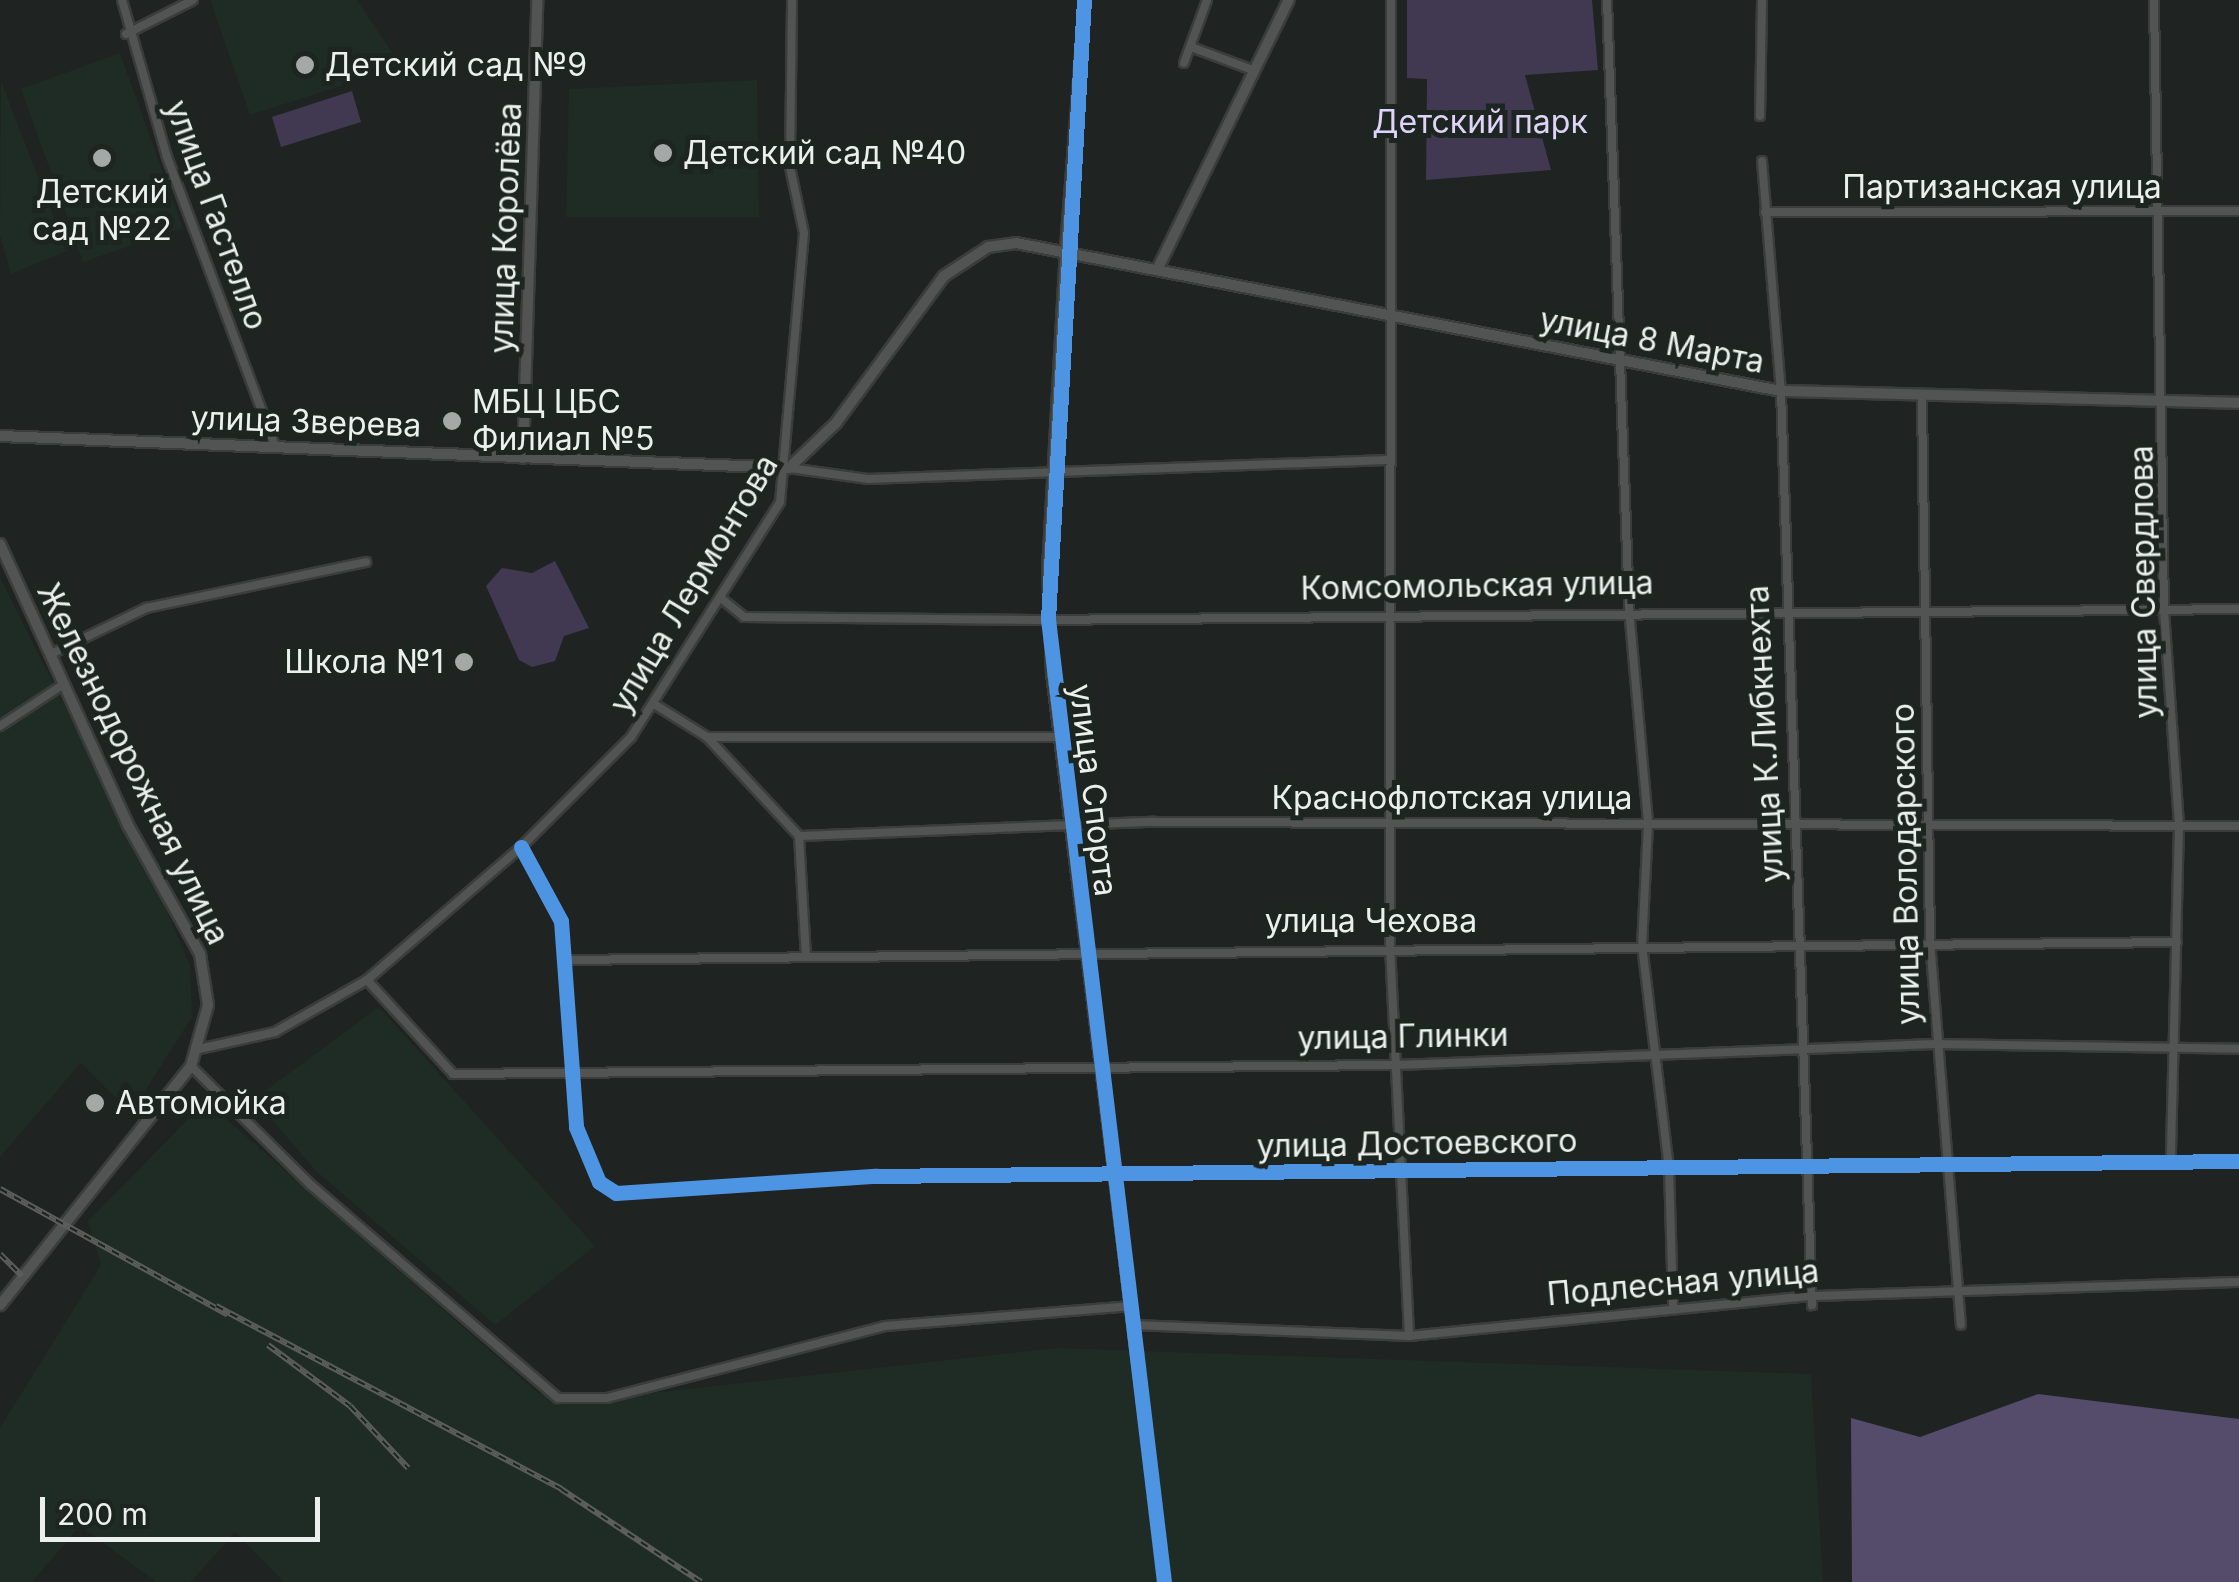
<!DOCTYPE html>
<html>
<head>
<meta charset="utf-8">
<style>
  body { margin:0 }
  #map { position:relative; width:2239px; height:1582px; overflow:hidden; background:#1f2321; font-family:Inter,sans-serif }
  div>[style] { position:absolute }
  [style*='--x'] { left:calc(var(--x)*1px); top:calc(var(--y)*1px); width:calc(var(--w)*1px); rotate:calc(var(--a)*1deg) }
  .built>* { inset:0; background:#1f2c25 }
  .green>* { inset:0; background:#413951 }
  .forest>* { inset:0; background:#554b6b }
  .roads { filter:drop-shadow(2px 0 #3a3d3b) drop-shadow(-2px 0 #3a3d3b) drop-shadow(0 2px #3a3d3b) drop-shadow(0 -2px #3a3d3b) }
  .minor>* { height:8px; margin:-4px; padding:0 4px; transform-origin:4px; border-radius:4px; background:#515452 }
  .tertiary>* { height:9px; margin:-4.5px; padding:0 4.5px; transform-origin:4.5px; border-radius:4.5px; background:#515452 }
  .secondary>* { height:10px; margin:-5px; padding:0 5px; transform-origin:5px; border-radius:5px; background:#515452 }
  .rail>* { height:6px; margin-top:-3px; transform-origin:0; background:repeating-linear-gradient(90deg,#1d2521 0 8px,#5b5e5c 0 16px); box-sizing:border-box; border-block:2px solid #5b5e5c }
  .cycleway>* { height:15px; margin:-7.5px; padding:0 7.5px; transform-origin:7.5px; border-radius:7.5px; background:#4d94e3 }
  .dots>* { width:28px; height:28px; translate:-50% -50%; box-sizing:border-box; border:5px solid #1d2521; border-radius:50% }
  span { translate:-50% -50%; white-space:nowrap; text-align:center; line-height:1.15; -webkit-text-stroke:10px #1d2521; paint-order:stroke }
  .poi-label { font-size:32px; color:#ebf0ee }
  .left { translate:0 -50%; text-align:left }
  .right { translate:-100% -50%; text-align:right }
  .park-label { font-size:32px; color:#e0d3f9 }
  .street-label { font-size:32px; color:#ebf0ee }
  .scale { position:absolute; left:40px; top:1497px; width:280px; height:45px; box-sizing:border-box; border:5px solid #ebf0ee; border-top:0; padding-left:12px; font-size:30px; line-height:35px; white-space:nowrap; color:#ebf0ee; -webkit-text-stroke:8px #1d2521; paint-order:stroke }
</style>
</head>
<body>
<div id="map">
  <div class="built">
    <div style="clip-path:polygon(210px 0,357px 0,392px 52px,363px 79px,250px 115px)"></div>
    <div style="clip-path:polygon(120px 53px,183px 228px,83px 262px,21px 89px)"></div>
    <div style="clip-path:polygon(757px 80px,759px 217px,566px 217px,569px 89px)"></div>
    <div style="clip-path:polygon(1px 81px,67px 251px,11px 274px,0 236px)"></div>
    <div style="clip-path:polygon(0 578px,158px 890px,190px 965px,192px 1017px,131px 1113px,81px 1063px,0 1157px)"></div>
    <div style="clip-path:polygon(379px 1007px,595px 1246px,495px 1325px,316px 1171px,254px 1099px)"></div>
    <div style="clip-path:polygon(206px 1101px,538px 1393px,607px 1398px,1057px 1348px,1811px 1374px,1823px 1582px,284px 1582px,235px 1532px,191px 1582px,157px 1582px,80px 1526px,32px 1582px,0 1582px,0 1428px,101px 1265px,88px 1221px)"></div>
  </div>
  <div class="green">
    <div style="clip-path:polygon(1407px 0,1592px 0,1598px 70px,1525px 75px,1551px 170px,1426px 180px,1427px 79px,1407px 78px)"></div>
    <div style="clip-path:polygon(352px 91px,361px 122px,281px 147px,272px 117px)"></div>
    <div style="clip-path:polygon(555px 561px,589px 628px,564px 636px,555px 661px,532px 667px,519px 660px,486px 586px,502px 568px,532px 573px)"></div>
  </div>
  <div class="forest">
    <div style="clip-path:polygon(2038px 1394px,2239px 1419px,2239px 1582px,1852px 1582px,1851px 1418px,1920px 1437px)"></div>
  </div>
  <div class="roads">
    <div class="minor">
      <div style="--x:122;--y:0;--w:163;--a:74"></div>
      <div style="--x:167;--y:157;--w:305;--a:69.5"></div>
      <div style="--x:1391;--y:0;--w:946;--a:90.06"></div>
      <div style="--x:1390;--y:946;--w:390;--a:87.2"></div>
      <div style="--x:1607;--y:0;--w:609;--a:87.93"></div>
      <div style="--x:1629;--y:609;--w:216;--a:84.9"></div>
      <div style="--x:1648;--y:824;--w:121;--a:92.8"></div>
      <div style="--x:1642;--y:945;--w:226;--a:83.1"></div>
      <div style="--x:1669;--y:1169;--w:136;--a:88.3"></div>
      <div style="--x:2154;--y:0;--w:610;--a:89.06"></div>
      <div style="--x:2164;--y:610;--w:216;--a:86"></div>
      <div style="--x:2179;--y:825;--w:337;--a:91.4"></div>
      <div style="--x:126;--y:34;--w:75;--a:-26.9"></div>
      <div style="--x:1191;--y:47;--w:63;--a:20.4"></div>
      <div style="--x:1184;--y:63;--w:67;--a:-69.9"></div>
      <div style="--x:1760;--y:116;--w:116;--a:-89"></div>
      <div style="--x:1762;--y:161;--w:231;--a:85.3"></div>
      <div style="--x:1781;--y:391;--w:915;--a:88.06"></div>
      <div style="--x:1765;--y:212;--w:474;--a:-0.1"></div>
      <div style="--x:1065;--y:248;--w:249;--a:-85.6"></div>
      <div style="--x:1922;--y:401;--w:540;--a:89.15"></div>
      <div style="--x:1930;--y:941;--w:385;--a:85.4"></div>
      <div style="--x:789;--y:468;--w:80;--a:7.9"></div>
      <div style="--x:868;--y:479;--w:519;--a:-2.1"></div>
      <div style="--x:722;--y:599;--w:28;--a:39"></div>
      <div style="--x:744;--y:617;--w:292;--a:0.6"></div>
      <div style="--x:1036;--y:620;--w:1203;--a:-0.52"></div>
      <div style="--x:51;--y:654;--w:106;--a:-25.8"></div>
      <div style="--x:146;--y:608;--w:225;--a:-11.8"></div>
      <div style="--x:654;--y:704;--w:62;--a:31.9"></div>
      <div style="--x:707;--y:737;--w:351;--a:0"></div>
      <div style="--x:0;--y:726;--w:77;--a:-33.3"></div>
      <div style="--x:707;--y:737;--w:135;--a:47.1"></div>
      <div style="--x:799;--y:836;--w:355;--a:-2.3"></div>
      <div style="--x:1154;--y:822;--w:1085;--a:0.21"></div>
      <div style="--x:799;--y:836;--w:121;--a:86.7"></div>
      <div style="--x:521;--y:847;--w:84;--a:61.6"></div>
      <div style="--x:561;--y:921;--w:207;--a:85.8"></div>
      <div style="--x:576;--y:1127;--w:60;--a:67.3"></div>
      <div style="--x:599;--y:1182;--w:20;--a:33"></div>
      <div style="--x:616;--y:1193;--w:260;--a:-3.8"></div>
      <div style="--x:875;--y:1176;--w:1364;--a:-0.63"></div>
      <div style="--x:566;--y:960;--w:1611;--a:-0.64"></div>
      <div style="--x:367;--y:980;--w:127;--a:47.5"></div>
      <div style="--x:453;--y:1074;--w:944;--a:-0.55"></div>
      <div style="--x:1397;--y:1065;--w:537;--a:-2.24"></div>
      <div style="--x:1934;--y:1044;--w:305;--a:0.9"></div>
      <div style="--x:199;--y:1049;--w:78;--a:-12.6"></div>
      <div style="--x:275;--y:1032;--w:106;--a:-29.5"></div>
      <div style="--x:367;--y:980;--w:203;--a:-40.8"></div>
      <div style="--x:521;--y:847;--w:156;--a:-45"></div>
      <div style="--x:631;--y:737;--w:278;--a:-57.6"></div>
      <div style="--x:780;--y:502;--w:270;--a:-84.9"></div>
      <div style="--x:804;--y:233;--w:67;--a:-102"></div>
      <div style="--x:790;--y:167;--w:167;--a:-89.3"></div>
      <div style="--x:191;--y:1066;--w:169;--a:44.8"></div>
      <div style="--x:311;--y:1185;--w:326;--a:40.8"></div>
      <div style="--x:558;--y:1398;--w:49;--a:0"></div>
      <div style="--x:607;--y:1398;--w:287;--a:-14.5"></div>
      <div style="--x:885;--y:1326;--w:248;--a:-4.6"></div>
      <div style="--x:1134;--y:1325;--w:275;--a:2.3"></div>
      <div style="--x:1409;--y:1336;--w:405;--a:-5.7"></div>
      <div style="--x:1812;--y:1296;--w:427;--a:-1.9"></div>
    </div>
    <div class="tertiary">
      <div style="--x:1065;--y:248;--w:322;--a:93.2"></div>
      <div style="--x:1047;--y:569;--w:104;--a:87.8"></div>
      <div style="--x:1051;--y:673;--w:916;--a:82.91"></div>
    </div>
    <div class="secondary">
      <div style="--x:1158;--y:268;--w:298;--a:-64"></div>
      <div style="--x:0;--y:436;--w:790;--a:2.32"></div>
      <div style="--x:789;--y:468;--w:65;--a:-43.8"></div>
      <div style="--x:836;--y:423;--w:182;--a:-53.7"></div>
      <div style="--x:944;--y:276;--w:53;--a:-33.4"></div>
      <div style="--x:988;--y:247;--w:28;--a:-8"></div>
      <div style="--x:1016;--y:243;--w:779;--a:10.95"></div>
      <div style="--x:1781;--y:391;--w:458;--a:1.5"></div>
      <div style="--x:523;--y:458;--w:458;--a:-88.2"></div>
      <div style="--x:0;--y:544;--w:309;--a:65.5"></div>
      <div style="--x:128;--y:825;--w:148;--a:60.8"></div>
      <div style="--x:200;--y:954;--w:52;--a:81.1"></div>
      <div style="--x:208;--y:1005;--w:63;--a:105.6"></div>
      <div style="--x:191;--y:1066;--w:306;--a:128.6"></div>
    </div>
  </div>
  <div class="rail">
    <div style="--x:0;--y:1189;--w:260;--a:28.9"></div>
    <div style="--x:0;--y:1254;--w:31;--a:45"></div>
    <div style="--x:216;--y:1306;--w:391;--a:27.9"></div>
    <div style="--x:561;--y:1489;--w:168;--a:33.6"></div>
    <div style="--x:268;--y:1345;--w:102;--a:36.6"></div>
    <div style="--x:350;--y:1406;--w:85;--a:46.9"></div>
  </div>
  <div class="cycleway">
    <div style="--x:1084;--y:0;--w:620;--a:93.33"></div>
    <div style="--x:1048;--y:619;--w:970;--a:83.13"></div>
    <div style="--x:521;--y:847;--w:84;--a:61.6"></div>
    <div style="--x:561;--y:921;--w:207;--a:85.8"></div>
    <div style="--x:576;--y:1127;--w:60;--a:67.3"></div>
    <div style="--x:599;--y:1182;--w:20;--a:33"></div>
    <div style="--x:616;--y:1193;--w:260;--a:-3.8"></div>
    <div style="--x:875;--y:1176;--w:1364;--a:-0.63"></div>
  </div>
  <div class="dots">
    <div style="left:305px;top:65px;background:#a4a8a6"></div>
    <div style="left:663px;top:153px;background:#a4a8a6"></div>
    <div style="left:102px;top:158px;background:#a4a8a6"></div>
    <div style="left:452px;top:421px;background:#a4a8a6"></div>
    <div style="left:464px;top:662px;background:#a4a8a6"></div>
    <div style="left:95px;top:1103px;background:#a4a8a6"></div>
  </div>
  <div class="poi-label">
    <span class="left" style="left:325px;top:65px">Детский сад №9</span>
    <span class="left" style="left:683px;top:153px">Детский сад №40</span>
    <span style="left:102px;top:211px">Детский<br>сад №22</span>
    <span class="left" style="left:472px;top:421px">МБЦ ЦБС<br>Филиал №5</span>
    <span class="right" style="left:444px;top:662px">Школа №1</span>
    <span class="left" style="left:115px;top:1103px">Автомойка</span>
  </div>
  <div class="park-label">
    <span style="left:1480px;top:122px">Детский парк</span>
  </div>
  <div class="street-label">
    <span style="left:2002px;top:187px">Партизанская улица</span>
    <span style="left:216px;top:215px;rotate:70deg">улица Гастелло</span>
    <span style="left:506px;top:228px;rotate:-88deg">улица Королёва</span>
    <span style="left:1652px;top:341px;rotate:11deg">улица 8 Марта</span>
    <span style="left:306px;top:422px;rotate:2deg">улица Зверева</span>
    <span style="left:2144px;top:582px;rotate:-91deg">улица Свердлова</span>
    <span style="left:694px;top:584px;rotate:-59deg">улица Лермонтова</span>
    <span style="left:1477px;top:586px;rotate:-1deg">Комсомольская улица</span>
    <span style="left:1765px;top:734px;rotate:-93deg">улица К.Либкнехта</span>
    <span style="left:133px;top:764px;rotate:64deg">Железнодорожная улица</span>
    <span style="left:1093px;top:790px;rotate:83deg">улица Спорта</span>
    <span style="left:1452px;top:798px">Краснофлотская улица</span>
    <span style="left:1906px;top:864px;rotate:-91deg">улица Володарского</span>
    <span style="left:1371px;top:921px">улица Чехова</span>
    <span style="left:1403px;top:1037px;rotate:-1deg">улица Глинки</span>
    <span style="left:1417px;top:1144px;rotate:-1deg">улица Достоевского</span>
    <span style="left:1683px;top:1283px;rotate:-5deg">Подлесная улица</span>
  </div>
  <div class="scale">200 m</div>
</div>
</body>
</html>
